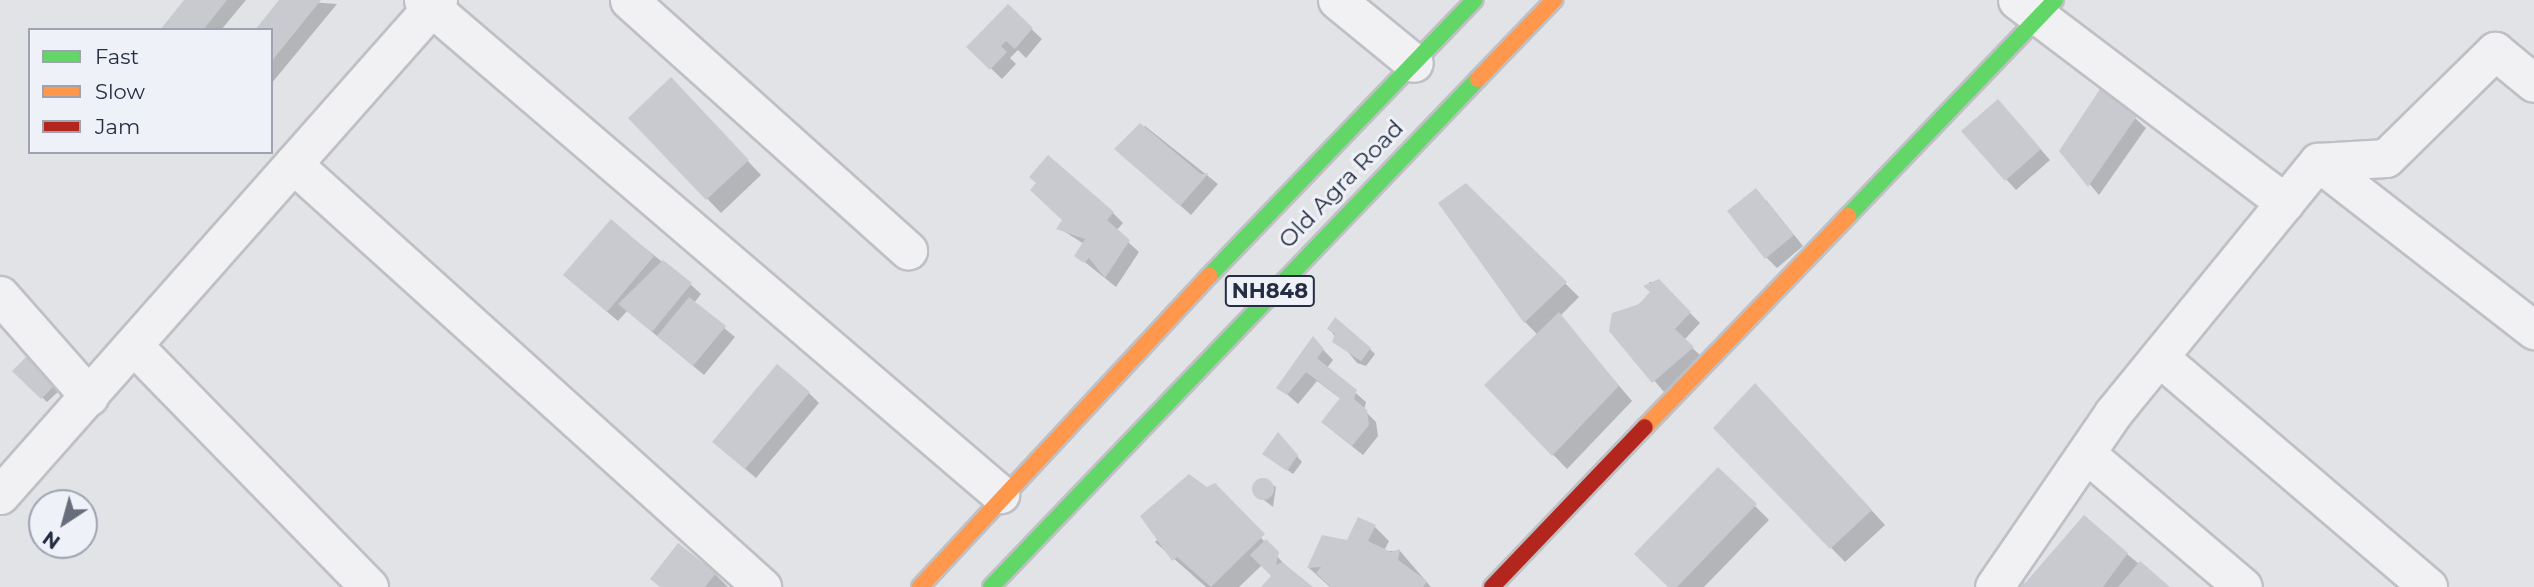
<!DOCTYPE html>
<html>
<head>
<meta charset="utf-8">
<style>
  body { margin:0 }
  #map { position:relative; width:2534px; height:587px; overflow:hidden; background:#e2e3e7; font-family:Montserrat,sans-serif }
  div>[style] { position:absolute }
  [style*='--x'] { left:calc(var(--x)*1px); top:calc(var(--y)*1px); width:calc(var(--w)*1px); rotate:calc(var(--a)*1deg) }
  .shadow>* { inset:0; background:#0003 }
  .building>* { inset:0; background:#c9cacf }
  .round { border-radius:50% }
  .roads { filter:drop-shadow(2px 0 #bfc0c5) drop-shadow(-2px 0 #bfc0c5) drop-shadow(0 2px #bfc0c5) drop-shadow(0 -2px #bfc0c5) }
  .street>* { height:37px; margin:-18.5px; padding:0 18.5px; transform-origin:18.5px; border-radius:18.5px; background:#f1f1f3 }
  .fast>* { height:16px; margin:-8px; padding:0 8px; transform-origin:8px; border-radius:8px; background:#63d668 }
  .slow>* { height:16px; margin:-8px; padding:0 8px; transform-origin:8px; border-radius:8px; background:#ff974d }
  .jam>* { height:16px; margin:-8px; padding:0 8px; transform-origin:8px; border-radius:8px; background:#b3261e }
  span { translate:-50% -50%; white-space:nowrap; text-align:center; line-height:1.15; -webkit-text-stroke:6px #eef1f7; paint-order:stroke }
  .shield-label span { padding:2px 5px; background:#eef1f7; border:2px solid; border-radius:5px; -webkit-text-stroke-width:0 }
  .shield-label { font-size:21px; color:#262d42; font-weight:700 }
  .street-label { font-size:23px; color:#262d42 }
  .legend { position:absolute; left:28px; top:28px; width:245px; height:126px; box-sizing:border-box; background:#eef1f7; border:2px solid #9ea3af; margin:0; padding:9px 12px; list-style:none; font-size:21px; color:#262d42 }
  .legend li { display:flex; align-items:center; gap:14px; height:35px }
  .legend b { width:35px; border:2px solid #9ea3af }
  .north { position:absolute; left:28px; top:489px; width:70px; height:70px; box-sizing:border-box; background:#eef1f7; border:2px solid #9ea3af; border-radius:50%; rotate:216deg; font-size:19px; font-weight:700; line-height:28px; text-align:center; color:#262d42 }
  .north::after { content:''; display:block; margin:auto; width:24px; height:32px; background:#686d7c; clip-path:polygon(50% 0,100% 100%,50% 72%,0 100%) }
</style>
</head>
<body>
<div id="map">
  <div class="shadow">
    <div style="clip-path:polygon(186px 0,246px 0,221px 30px,162px 30px)"></div>
    <div style="clip-path:polygon(281px 0,337px 4px,271px 84px,271px 30px)"></div>
    <div style="clip-path:polygon(1008px 7px,1042px 39px,1026px 58px,1018px 50px,1010px 58px,1016px 64px,1002px 79px,969px 47px)"></div>
    <div style="clip-path:polygon(684px 94px,761px 175px,721px 213px,630px 118px)"></div>
    <div style="clip-path:polygon(2008px 112px,2050px 160px,2016px 190px,2006px 179px)"></div>
    <div style="clip-path:polygon(2135px 118px,2146px 128px,2099px 195px,2061px 151px)"></div>
    <div style="clip-path:polygon(1145px 126px,1218px 184px,1191px 215px,1117px 149px)"></div>
    <div style="clip-path:polygon(1466px 186px,1579px 297px,1560px 316px,1632px 401px,1567px 469px,1486px 385px,1538px 335px,1525px 322px)"></div>
    <div style="clip-path:polygon(1766px 200px,1803px 246px,1777px 268px,1766px 257px)"></div>
    <div style="clip-path:polygon(1113px 213px,1123px 223px,1116px 231px,1139px 252px,1116px 287px,1076px 255px,1084px 244px,1059px 228px)"></div>
    <div style="clip-path:polygon(611px 221px,690px 284px,701px 294px,694px 303px,735px 337px,704px 375px,627px 311px,618px 321px,576px 285px)"></div>
    <div style="clip-path:polygon(1649px 282px,1659px 282px,1700px 323px,1684px 340px,1703px 358px,1664px 392px,1611px 330px,1652px 292px)"></div>
    <div style="clip-path:polygon(1329px 329px,1370px 349px,1375px 354px,1366px 366px,1357px 363px)"></div>
    <div style="clip-path:polygon(1313px 339px,1333px 360px,1327px 368px,1366px 402px,1364px 410px,1376px 422px,1378px 436px,1363px 455px,1334px 432px,1341px 399px,1317px 381px,1298px 404px,1279px 387px)"></div>
    <div style="clip-path:polygon(28px 357px,61px 389px,47px 402px,15px 371px)"></div>
    <div style="clip-path:polygon(809px 393px,819px 403px,756px 478px,725px 452px)"></div>
    <div style="clip-path:polygon(1769px 399px,1885px 525px,1845px 562px,1715px 428px)"></div>
    <div style="clip-path:polygon(1283px 439px,1302px 462px,1293px 474px,1270px 458px)"></div>
    <div style="clip-path:polygon(1718px 469px,1769px 520px,1704px 587px,1670px 587px)"></div>
    <div style="clip-path:polygon(1261px 478px,1276px 487px,1273px 507px,1255px 493px)"></div>
    <div style="clip-path:polygon(1215px 485px,1291px 572px,1310px 587px,1264px 587px,1274px 576px,1262px 565px,1239px 587px,1206px 587px,1155px 542px)"></div>
    <div style="clip-path:polygon(1375px 527px,1389px 541px,1384px 551px,1400px 551px,1431px 587px,1330px 587px,1309px 568px)"></div>
    <div style="clip-path:polygon(2127px 554px,2167px 587px,2008px 587px,2025px 586px)"></div>
    <div style="clip-path:polygon(715px 574px,728px 587px,660px 587px)"></div>
  </div>
  <div class="building">
    <div style="clip-path:polygon(184px 0,227px 0,203px 30px,160px 30px)"></div>
    <div style="clip-path:polygon(279px 0,321px 0,271px 62px,271px 30px,255px 30px)"></div>
    <div style="clip-path:polygon(1008px 4px,1033px 28px,1015px 49px,1006px 41px,1001px 46px,1007px 52px,990px 70px,966px 47px)"></div>
    <div style="clip-path:polygon(671px 77px,749px 160px,706px 200px,628px 118px)"></div>
    <div style="clip-path:polygon(2100px 89px,2137px 116px,2088px 187px,2059px 151px)"></div>
    <div style="clip-path:polygon(1998px 99px,2041px 149px,2005px 181px,1961px 131px)"></div>
    <div style="clip-path:polygon(1140px 123px,1201px 174px,1209px 173px,1180px 206px,1114px 149px)"></div>
    <div style="clip-path:polygon(1048px 155px,1114px 212px,1107px 220px,1130px 240px,1105px 278px,1089px 258px,1084px 263px,1074px 256px,1085px 239px,1056px 229px,1062px 220px,1030px 190px,1036px 183px,1029px 177px)"></div>
    <div style="clip-path:polygon(1466px 183px,1567px 282px,1524px 323px,1438px 203px)"></div>
    <div style="clip-path:polygon(1756px 188px,1794px 235px,1765px 259px,1727px 211px)"></div>
    <div style="clip-path:polygon(611px 219px,654px 256px,607px 312px,563px 275px)"></div>
    <div style="clip-path:polygon(663px 260px,692px 283px,652px 332px,618px 304px)"></div>
    <div style="clip-path:polygon(1659px 279px,1691px 312px,1675px 329px,1694px 347px,1652px 383px,1609px 331px,1612px 313px,1639px 304px,1650px 292px,1643px 286px)"></div>
    <div style="clip-path:polygon(689px 297px,726px 326px,693px 366px,657px 336px)"></div>
    <div style="clip-path:polygon(1559px 312px,1619px 386px,1552px 456px,1484px 385px)"></div>
    <div style="clip-path:polygon(1335px 317px,1371px 348px,1361px 361px,1332px 342px,1335px 334px,1327px 329px)"></div>
    <div style="clip-path:polygon(1313px 336px,1324px 349px,1317px 358px,1357px 390px,1354px 399px,1367px 410px,1369px 425px,1352px 446px,1321px 422px,1340px 398px,1306px 372px,1287px 395px,1276px 388px)"></div>
    <div style="clip-path:polygon(28px 355px,57px 383px,41px 399px,12px 371px)"></div>
    <div style="clip-path:polygon(777px 364px,810px 392px,745px 469px,712px 442px)"></div>
    <div style="clip-path:polygon(1755px 383px,1872px 510px,1830px 549px,1713px 428px)"></div>
    <div style="clip-path:polygon(1278px 432px,1298px 455px,1287px 471px,1262px 454px)"></div>
    <div style="clip-path:polygon(1718px 467px,1757px 504px,1677px 587px,1668px 587px,1634px 554px)"></div>
    <div style="clip-path:polygon(1189px 474px,1207px 487px,1215px 483px,1265px 534px,1211px 587px,1177px 557px,1172px 561px,1140px 516px)"></div>
    <div class="round" style="left:1252px;top:478px;width:22px;height:22px"></div>
    <div style="clip-path:polygon(2084px 515px,2128px 553px,2103px 587px,2006px 587px,2016px 576px,2025px 583px)"></div>
    <div style="clip-path:polygon(1358px 517px,1376px 525px,1368px 541px,1391px 552px,1400px 549px,1398px 560px,1427px 581px,1423px 587px,1331px 587px,1316px 573px,1321px 567px,1307px 568px,1322px 535px,1347px 540px)"></div>
    <div style="clip-path:polygon(1266px 539px,1279px 552px,1276px 565px,1282px 562px,1313px 587px,1261px 587px,1271px 576px,1250px 555px)"></div>
    <div style="clip-path:polygon(678px 543px,716px 573px,705px 587px,660px 587px,650px 579px)"></div>
    <div style="clip-path:polygon(2140px 561px,2170px 587px,2118px 587px)"></div>
  </div>
  <div class="roads">
    <div class="street">
      <div style="--x:423;--y:0;--w:760;--a:40.57"></div>
      <div style="--x:629;--y:0;--w:375;--a:41.9"></div>
      <div style="--x:1337;--y:0;--w:99;--a:39.3"></div>
      <div style="--x:2017;--y:0;--w:336;--a:37.1"></div>
      <div style="--x:2318;--y:162;--w:274;--a:37.9"></div>
      <div style="--x:293;--y:164;--w:632;--a:42.05"></div>
      <div style="--x:0;--y:295;--w:135;--a:48.6"></div>
      <div style="--x:133;--y:345;--w:338;--a:45.7"></div>
      <div style="--x:2159;--y:357;--w:354;--a:40.5"></div>
      <div style="--x:2089;--y:456;--w:202;--a:40.4"></div>
      <div style="--x:0;--y:495;--w:661;--a:-48.5"></div>
      <div style="--x:1994;--y:587;--w:211;--a:-55.6"></div>
      <div style="--x:2113;--y:413;--w:324;--a:-50.8"></div>
      <div style="--x:2318;--y:162;--w:68;--a:-3.4"></div>
      <div style="--x:2386;--y:158;--w:153;--a:-44.5"></div>
      <div style="--x:2495;--y:51;--w:50;--a:39.4"></div>
    </div>
    <div class="fast">
      <div style="--x:1848;--y:216;--w:299;--a:-46.2"></div>
      <div style="--x:1209;--y:276;--w:383;--a:-46.1"></div>
      <div style="--x:991;--y:587;--w:704;--a:-46.21"></div>
    </div>
    <div class="slow">
      <div style="--x:1478;--y:79;--w:110;--a:-46.1"></div>
      <div style="--x:1645;--y:427;--w:293;--a:-46.1"></div>
      <div style="--x:920;--y:587;--w:425;--a:-47.1"></div>
    </div>
    <div class="jam">
      <div style="--x:1492;--y:587;--w:221;--a:-46.3"></div>
    </div>
  </div>
  <div class="shield-label">
    <span style="left:1270px;top:291px">NH848</span>
  </div>
  <div class="street-label">
    <span style="left:1341px;top:184px;rotate:-46deg">Old Agra Road</span>
  </div>
  <ul class="legend">
  <li><b style="height:9px;background:#63d668"></b>Fast</li>
  <li><b style="height:9px;background:#ff974d"></b>Slow</li>
  <li><b style="height:9px;background:#b3261e"></b>Jam</li>
  </ul>
  <div class="north">N</div>
</div>
</body>
</html>
